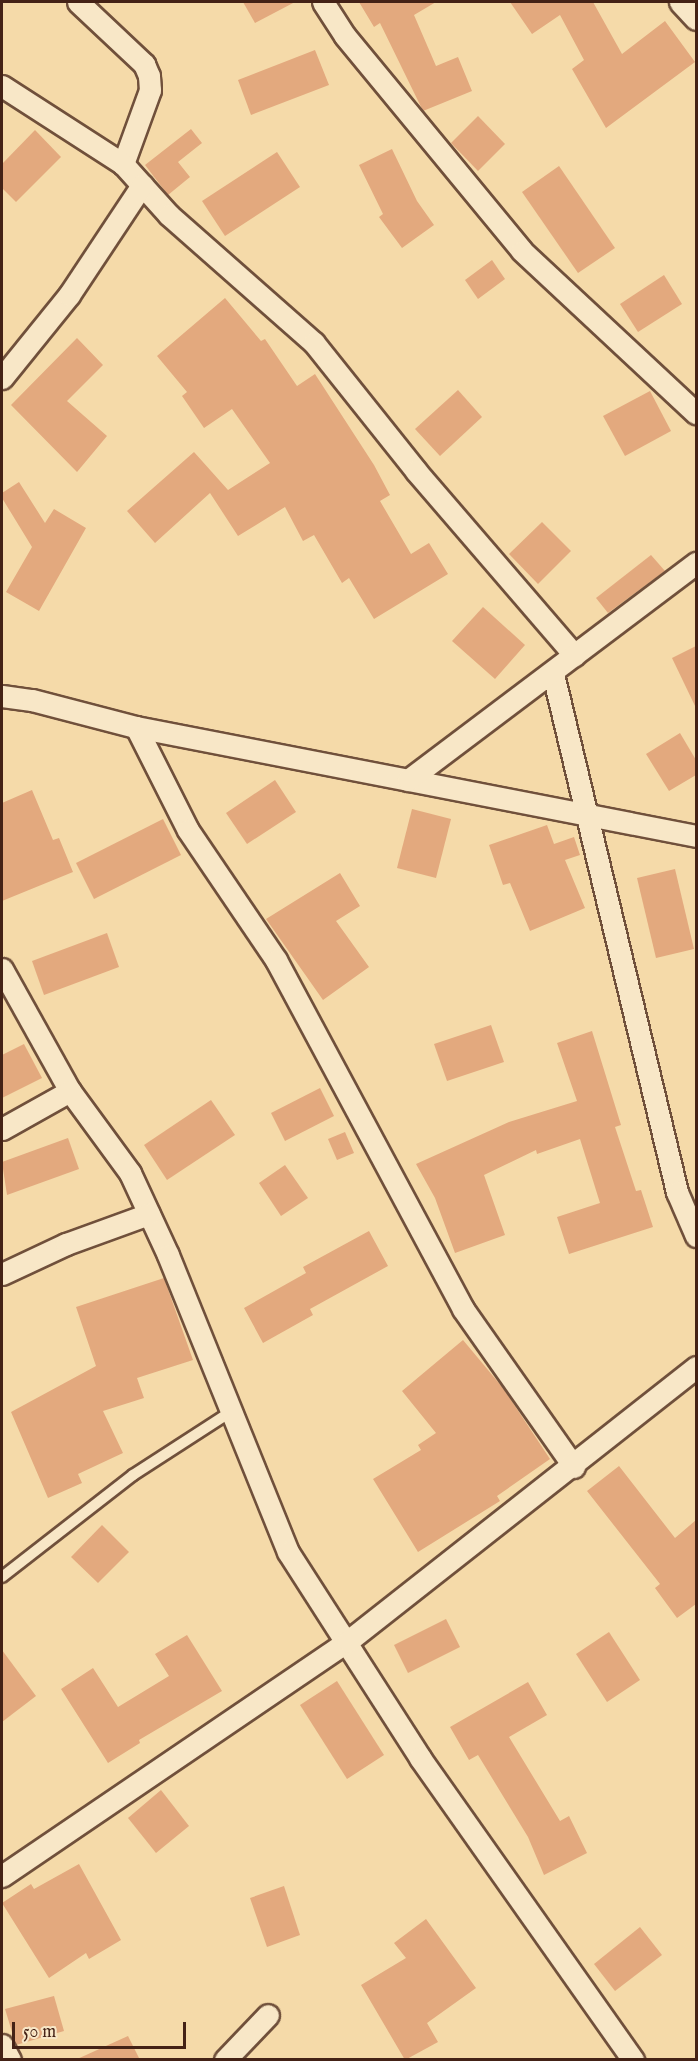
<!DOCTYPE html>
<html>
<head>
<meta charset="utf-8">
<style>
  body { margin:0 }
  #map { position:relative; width:698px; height:2061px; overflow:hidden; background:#f5daa9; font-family:"IM FELL English",serif }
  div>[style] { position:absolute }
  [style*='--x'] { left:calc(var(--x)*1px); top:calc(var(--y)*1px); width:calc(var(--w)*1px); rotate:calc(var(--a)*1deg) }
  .building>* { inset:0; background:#e3a97e }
  .roads { filter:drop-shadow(2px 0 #70503b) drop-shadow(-2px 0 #70503b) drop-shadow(0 2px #70503b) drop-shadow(0 -2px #70503b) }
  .service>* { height:10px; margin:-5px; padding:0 5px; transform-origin:5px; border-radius:5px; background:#f8e7c7 }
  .minor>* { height:21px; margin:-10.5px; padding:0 10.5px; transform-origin:10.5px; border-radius:10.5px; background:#f8e7c7 }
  span { translate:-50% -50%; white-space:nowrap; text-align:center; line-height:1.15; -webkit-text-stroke:4.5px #f8e7c7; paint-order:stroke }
  .frame { position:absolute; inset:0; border:3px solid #442216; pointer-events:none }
  .scale { position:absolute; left:12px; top:2022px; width:174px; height:27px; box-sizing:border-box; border:3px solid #442216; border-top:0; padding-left:8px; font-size:18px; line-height:21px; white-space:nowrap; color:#442216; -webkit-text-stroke:4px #f8e7c7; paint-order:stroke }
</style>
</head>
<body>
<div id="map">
  <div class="building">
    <div style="clip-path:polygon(243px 2px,295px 2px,255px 23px)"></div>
    <div style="clip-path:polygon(359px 2px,436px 2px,414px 15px,436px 66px,458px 57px,472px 91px,423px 111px,380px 23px,374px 27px)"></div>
    <div style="clip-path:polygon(510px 2px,593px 2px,622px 54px,665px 21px,695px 62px,606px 128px,572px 69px,584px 60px,560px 15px,532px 34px)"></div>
    <div style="clip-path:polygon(315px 50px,329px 85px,251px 115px,238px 80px)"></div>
    <div style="clip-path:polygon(478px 116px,505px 144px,478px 171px,451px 143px)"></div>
    <div style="clip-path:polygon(191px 129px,202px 143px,178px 162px,190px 177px,168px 195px,145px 165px)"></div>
    <div style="clip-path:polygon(35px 130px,61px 157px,16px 202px,2px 188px,2px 164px)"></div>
    <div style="clip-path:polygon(392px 149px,417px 201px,434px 225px,402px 248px,379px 217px,383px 214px,359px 165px)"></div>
    <div style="clip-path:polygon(277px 152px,300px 187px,225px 236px,202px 201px)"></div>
    <div style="clip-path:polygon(559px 166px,615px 248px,578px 273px,522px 192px)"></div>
    <div style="clip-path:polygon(492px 260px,505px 279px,478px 299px,465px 280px)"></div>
    <div style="clip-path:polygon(664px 275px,682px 304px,638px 332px,620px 304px)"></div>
    <div style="clip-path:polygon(225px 298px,261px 341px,265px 339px,297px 386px,315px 374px,374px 465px,390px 495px,380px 501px,411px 554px,429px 543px,448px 574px,374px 619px,349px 578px,342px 583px,314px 535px,303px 541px,285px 507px,238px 536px,210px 493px,155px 543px,127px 511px,194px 452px,228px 490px,270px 463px,232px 409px,204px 428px,182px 396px,187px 392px,157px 356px)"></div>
    <div style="clip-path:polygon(77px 338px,103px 365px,67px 401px,107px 436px,77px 472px,11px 405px)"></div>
    <div style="clip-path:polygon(458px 390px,482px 417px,440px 456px,415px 429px)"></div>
    <div style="clip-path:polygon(650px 391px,671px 431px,625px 456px,603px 416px)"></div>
    <div style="clip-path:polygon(19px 482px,45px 523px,54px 509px,86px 528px,39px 611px,6px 592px,32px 547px,2px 498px,2px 493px)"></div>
    <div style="clip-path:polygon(542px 522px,571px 551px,538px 584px,509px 554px)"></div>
    <div style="clip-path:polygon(651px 555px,665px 571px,608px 613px,596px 598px)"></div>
    <div style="clip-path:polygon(483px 607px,525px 645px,495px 679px,452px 641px)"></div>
    <div style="clip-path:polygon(696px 646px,696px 708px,672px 658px)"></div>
    <div style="clip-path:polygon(680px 733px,696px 760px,696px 775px,669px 791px,646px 754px)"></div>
    <div style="clip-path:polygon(275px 780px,296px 812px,247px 844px,226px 813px)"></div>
    <div style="clip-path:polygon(32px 790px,53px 840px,59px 838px,73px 872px,2px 901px,2px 803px)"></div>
    <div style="clip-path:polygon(412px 809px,451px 819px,436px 878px,397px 868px)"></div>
    <div style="clip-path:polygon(163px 819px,181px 855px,94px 899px,76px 863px)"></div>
    <div style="clip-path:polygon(547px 825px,554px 844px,574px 837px,580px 855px,565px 860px,585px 908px,530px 931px,510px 883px,503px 885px,489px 845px)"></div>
    <div style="clip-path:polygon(675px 869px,694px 949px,656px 958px,637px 878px)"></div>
    <div style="clip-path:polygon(340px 873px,360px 906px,336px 921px,369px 967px,323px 1000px,266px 919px)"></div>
    <div style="clip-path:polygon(107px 933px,119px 967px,44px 995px,32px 961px)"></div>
    <div style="clip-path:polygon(491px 1025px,504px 1062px,447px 1081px,434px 1044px)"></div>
    <div style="clip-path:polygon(592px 1031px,621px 1125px,615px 1127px,636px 1191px,641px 1190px,653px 1227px,569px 1254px,557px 1217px,600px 1203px,580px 1139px,537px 1154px,536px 1150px,484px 1175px,505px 1235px,455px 1253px,435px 1198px,416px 1164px,509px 1122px,577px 1101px,557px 1043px)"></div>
    <div style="clip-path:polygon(24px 1044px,42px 1078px,2px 1098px,2px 1055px)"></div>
    <div style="clip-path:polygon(320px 1088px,334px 1116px,285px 1141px,271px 1113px)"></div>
    <div style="clip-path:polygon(211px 1100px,235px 1135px,167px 1180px,144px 1145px)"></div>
    <div style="clip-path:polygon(345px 1132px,354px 1153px,337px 1160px,328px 1139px)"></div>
    <div style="clip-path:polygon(68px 1138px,79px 1169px,7px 1195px,2px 1162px)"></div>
    <div style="clip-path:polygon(285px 1165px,308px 1198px,281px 1216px,259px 1183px)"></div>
    <div style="clip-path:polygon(369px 1231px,388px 1266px,310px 1309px,313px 1315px,263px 1343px,244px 1308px,306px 1273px,303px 1267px)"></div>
    <div style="clip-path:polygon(164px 1278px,193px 1360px,137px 1378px,144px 1398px,103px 1411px,123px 1453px,78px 1474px,82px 1483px,48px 1498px,11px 1412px,96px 1366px,76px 1307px)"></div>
    <div style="clip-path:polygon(463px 1340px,503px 1388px,550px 1459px,497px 1496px,500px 1501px,418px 1552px,373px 1479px,421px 1450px,418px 1445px,436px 1433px,402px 1391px)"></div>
    <div style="clip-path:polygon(619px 1466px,675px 1538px,696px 1520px,696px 1604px,677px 1618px,655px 1588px,660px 1584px,587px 1491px)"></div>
    <div style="clip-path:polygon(102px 1525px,129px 1552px,98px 1583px,71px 1557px)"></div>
    <div style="clip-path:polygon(446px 1619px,460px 1647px,408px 1673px,394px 1645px)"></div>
    <div style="clip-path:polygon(609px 1632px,640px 1680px,607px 1702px,576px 1654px)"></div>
    <div style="clip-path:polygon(187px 1635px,222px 1691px,139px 1740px,140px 1743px,108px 1763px,61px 1689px,93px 1668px,118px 1707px,169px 1676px,155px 1654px)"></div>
    <div style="clip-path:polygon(2px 1650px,36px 1696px,2px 1722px)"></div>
    <div style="clip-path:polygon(337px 1681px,384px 1755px,347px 1779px,300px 1705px)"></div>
    <div style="clip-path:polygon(528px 1682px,547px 1715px,509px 1737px,560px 1821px,569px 1816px,587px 1853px,544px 1875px,528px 1837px,478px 1755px,469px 1760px,450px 1727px)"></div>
    <div style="clip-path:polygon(161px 1790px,189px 1826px,156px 1853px,128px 1818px)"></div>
    <div style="clip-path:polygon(79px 1864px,121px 1940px,89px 1959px,86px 1953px,49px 1978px,2px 1903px,31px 1884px,34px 1889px)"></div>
    <div style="clip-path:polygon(284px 1886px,300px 1935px,267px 1947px,250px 1898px)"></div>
    <div style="clip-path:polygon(426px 1919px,476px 1988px,427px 2023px,438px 2042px,405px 2060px,361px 1985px,406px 1958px,394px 1943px)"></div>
    <div style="clip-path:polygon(640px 1927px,662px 1955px,615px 1991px,594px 1964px)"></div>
    <div style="clip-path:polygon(54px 1996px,64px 2031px,16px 2045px,5px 2009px)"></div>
    <div style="clip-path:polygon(128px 2036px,140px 2060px,75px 2060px)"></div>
  </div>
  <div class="roads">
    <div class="service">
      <div style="--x:2;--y:1577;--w:166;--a:-37.9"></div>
      <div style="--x:133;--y:1475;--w:118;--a:-32.9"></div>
    </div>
    <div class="minor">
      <div style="--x:78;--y:2;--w:91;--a:43.2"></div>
      <div style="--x:144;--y:64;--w:13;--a:67"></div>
      <div style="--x:149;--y:76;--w:14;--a:86"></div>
      <div style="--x:150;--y:90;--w:79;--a:110"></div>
      <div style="--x:123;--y:164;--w:69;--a:48"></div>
      <div style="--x:169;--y:215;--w:193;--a:41.4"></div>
      <div style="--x:314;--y:343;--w:164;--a:51.4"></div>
      <div style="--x:416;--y:471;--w:243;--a:49.3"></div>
      <div style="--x:323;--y:2;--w:40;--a:57.1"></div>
      <div style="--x:345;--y:36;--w:278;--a:50.5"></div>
      <div style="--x:522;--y:251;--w:238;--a:43"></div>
      <div style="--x:680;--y:2;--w:23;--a:47"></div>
      <div style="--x:2;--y:86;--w:144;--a:32.8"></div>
      <div style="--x:2;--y:378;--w:107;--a:-51.1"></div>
      <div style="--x:69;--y:295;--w:132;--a:-56.4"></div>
      <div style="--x:553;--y:674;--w:533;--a:76.54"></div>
      <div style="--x:677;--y:1192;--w:48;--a:66.6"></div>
      <div style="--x:2;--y:696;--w:30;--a:8"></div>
      <div style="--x:32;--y:700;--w:107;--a:14.6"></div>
      <div style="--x:136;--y:727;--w:571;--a:11.01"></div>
      <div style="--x:136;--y:727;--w:115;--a:63.2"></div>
      <div style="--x:188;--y:830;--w:157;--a:55.9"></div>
      <div style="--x:276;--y:960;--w:396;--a:61.8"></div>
      <div style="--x:463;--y:1309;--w:193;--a:54.9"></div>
      <div style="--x:408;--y:780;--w:361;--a:-37"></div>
      <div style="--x:2;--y:969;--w:140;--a:60.9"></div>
      <div style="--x:70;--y:1091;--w:102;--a:53.8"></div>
      <div style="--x:130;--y:1173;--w:90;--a:65.1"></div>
      <div style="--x:168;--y:1255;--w:320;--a:68"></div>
      <div style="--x:288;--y:1552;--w:245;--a:57.3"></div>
      <div style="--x:420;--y:1758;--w:370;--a:54.8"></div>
      <div style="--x:2;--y:1129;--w:78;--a:-29.2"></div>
      <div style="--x:2;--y:1274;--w:71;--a:-25.1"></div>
      <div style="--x:66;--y:1244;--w:88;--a:-19.9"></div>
      <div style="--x:2;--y:1876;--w:418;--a:-34.2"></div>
      <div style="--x:348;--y:1641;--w:443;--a:-38.2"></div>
      <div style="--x:2;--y:2045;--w:17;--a:62"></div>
      <div style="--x:225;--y:2060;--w:62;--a:-46.3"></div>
    </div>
  </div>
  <div class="frame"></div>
  <div class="scale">50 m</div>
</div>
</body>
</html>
